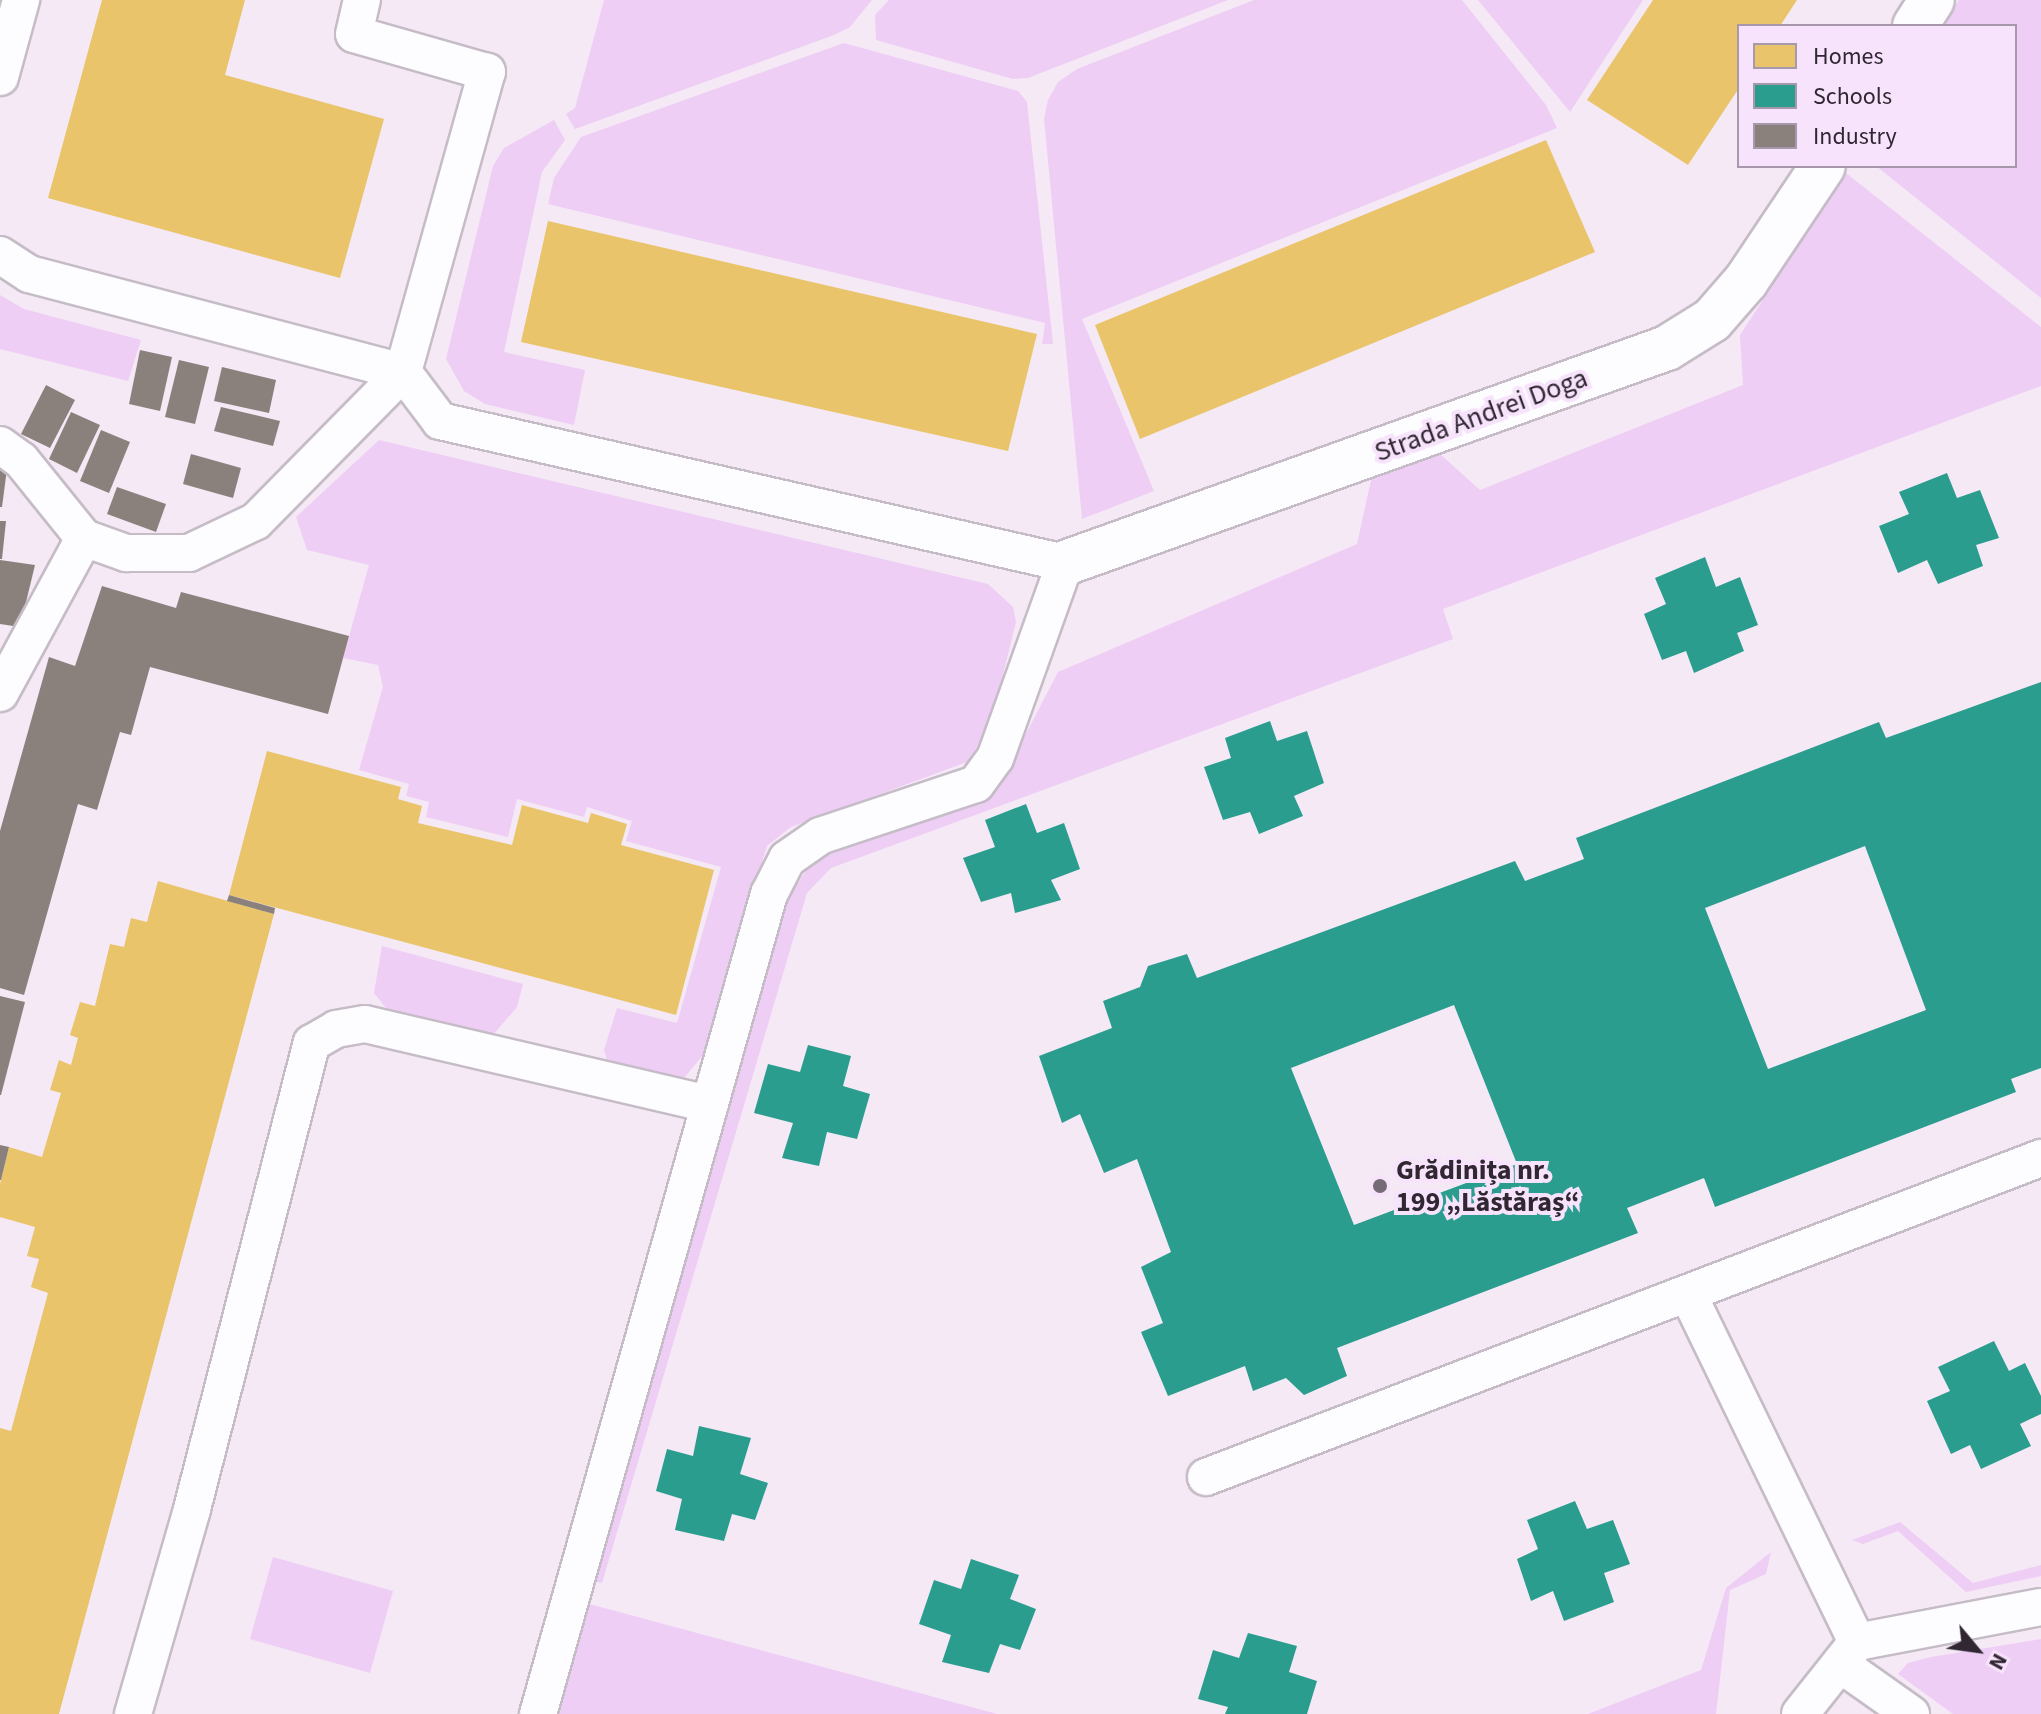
<!DOCTYPE html>
<html>
<head>
<meta charset="utf-8">
<style>
  body { margin:0 }
  #map { position:relative; width:2041px; height:1714px; overflow:hidden; background:#f4e9f5; font-family:"Source Sans 3",sans-serif }
  div>[style] { position:absolute }
  [style*='--x'] { left:calc(var(--x)*1px); top:calc(var(--y)*1px); width:calc(var(--w)*1px); rotate:calc(var(--a)*1deg) }
  .green>* { inset:0; background:#efcef6 }
  .homes>* { inset:0; background:#e9c46a }
  .schools>* { inset:0; background:#2a9d8f }
  .industry>* { inset:0; background:#8a817c }
  .roads { filter:drop-shadow(2px 0 #c5bcc7) drop-shadow(-2px 0 #c5bcc7) drop-shadow(0 2px #c5bcc7) drop-shadow(0 -2px #c5bcc7) }
  .service>* { height:36px; margin:-18px; padding:0 18px; transform-origin:18px; border-radius:18px; background:#fdfcfe }
  .minor>* { height:44px; margin:-22px; padding:0 22px; transform-origin:22px; border-radius:22px; background:#fdfcfe }
  .dots>* { width:22px; height:22px; translate:-50% -50%; box-sizing:border-box; border:4px solid #f7e3fb; border-radius:50% }
  span { translate:-50% -50%; white-space:nowrap; text-align:center; line-height:1.15; -webkit-text-stroke:8px #f7e3fb; paint-order:stroke }
  .street-label { font-size:28px; color:#302732 }
  .poi-label { font-size:28px; color:#302732; font-weight:700 }
  .left { translate:0 -50%; text-align:left }
  .legend { position:absolute; left:1737px; top:24px; width:280px; height:144px; box-sizing:border-box; background:#f7e3fb; border:2px solid #a798ab; margin:0; padding:10px 14px; list-style:none; font-size:24px; color:#302732 }
  .legend li { display:flex; align-items:center; gap:16px; height:40px }
  .legend b { width:40px; border:2px solid #a798ab }
  .north { position:absolute; left:1937px; top:1610px; width:80px; height:80px; -webkit-text-stroke:6px #f7e3fb; paint-order:stroke; rotate:119deg; font-size:22px; font-weight:700; line-height:32px; text-align:center; color:#302732 }
  .north::after { content:''; display:block; margin:auto; width:28px; height:36px; background:#302732; clip-path:polygon(50% 0,100% 100%,50% 72%,0 100%) }
</style>
</head>
<body>
<div id="map">
  <div class="green">
    <div style="clip-path:polygon(604px 0,872px 0,850px 27px,834px 35px,575px 129px,566px 114px,575px 108px)"></div>
    <div style="clip-path:polygon(889px 0,1228px 0,1028px 78px,1013px 79px,876px 40px,875px 15px)"></div>
    <div style="clip-path:polygon(1254px 0,1462px 0,1546px 105px,1557px 128px,1082px 319px,1154px 491px,1082px 519px,1044px 119px,1048px 100px,1058px 82px,1077px 69px)"></div>
    <div style="clip-path:polygon(1478px 0,1643px 0,1570px 112px)"></div>
    <div style="clip-path:polygon(1959px 0,2041px 0,2041px 298px,1876px 166px,2015px 166px,2015px 26px,1942px 26px)"></div>
    <div style="clip-path:polygon(844px 43px,1018px 91px,1027px 102px,1053px 344px,1042px 344px,1045px 323px,548px 204px,554px 178px,581px 137px)"></div>
    <div style="clip-path:polygon(554px 120px,565px 140px,542px 172px,504px 352px,585px 370px,574px 425px,485px 404px,464px 391px,446px 359px,493px 166px,504px 148px)"></div>
    <div style="clip-path:polygon(1846px 173px,2041px 327px,2041px 386px,1443px 609px,1453px 639px,831px 868px,807px 893px,602px 1583px,589px 1580px,790px 895px,813px 860px,832px 848px,974px 801px,1001px 782px,1058px 672px,1357px 544px,1371px 480px,1440px 454px,1480px 490px,1743px 385px,1740px 335px)"></div>
    <div style="clip-path:polygon(0 295px,24px 309px,141px 340px,128px 381px,0 349px)"></div>
    <div style="clip-path:polygon(379px 440px,988px 584px,1013px 607px,1016px 622px,990px 727px,967px 762px,791px 827px,767px 846px,703px 1055px,684px 1078px,666px 1084px,609px 1066px,604px 1050px,617px 1008px,677px 1023px,721px 867px,626px 841px,632px 821px,587px 807px,584px 817px,517px 799px,508px 837px,426px 817px,429px 802px,406px 796px,409px 784px,359px 770px,383px 687px,378px 665px,343px 658px,369px 565px,307px 550px,296px 517px)"></div>
    <div style="clip-path:polygon(382px 946px,523px 984px,517px 1007px,492px 1036px,391px 1014px,374px 993px)"></div>
    <div style="clip-path:polygon(1900px 1522px,1973px 1583px,2041px 1565px,2041px 1576px,1966px 1592px,1898px 1531px,1863px 1544px,1852px 1540px)"></div>
    <div style="clip-path:polygon(1771px 1552px,1766px 1574px,1730px 1590px,1716px 1714px,1588px 1714px,1701px 1670px,1726px 1588px)"></div>
    <div style="clip-path:polygon(273px 1557px,393px 1591px,370px 1673px,250px 1639px)"></div>
    <div style="clip-path:polygon(582px 1602px,997px 1714px,551px 1714px)"></div>
    <div style="clip-path:polygon(2041px 1639px,2041px 1714px,1953px 1714px,1898px 1674px,1908px 1663px,1931px 1657px)"></div>
  </div>
  <div class="homes">
    <div style="clip-path:polygon(102px 0,245px 0,225px 75px,384px 119px,340px 278px,48px 198px)"></div>
    <div style="clip-path:polygon(1653px 0,1797px 0,1780px 26px,1739px 26px,1739px 88px,1688px 165px,1587px 100px)"></div>
    <div style="clip-path:polygon(1546px 140px,1595px 252px,1140px 439px,1095px 325px)"></div>
    <div style="clip-path:polygon(548px 221px,1037px 334px,1008px 451px,521px 342px)"></div>
    <div style="clip-path:polygon(267px 751px,401px 787px,398px 799px,422px 806px,418px 823px,512px 845px,522px 805px,588px 823px,591px 813px,627px 824px,621px 845px,714px 870px,676px 1015px,229px 895px)"></div>
    <div style="clip-path:polygon(158px 881px,274px 914px,59px 1714px,0 1714px,0 1428px,11px 1431px,48px 1293px,31px 1287px,39px 1259px,27px 1256px,35px 1227px,0 1217px,0 1184px,9px 1147px,42px 1157px,61px 1093px,50px 1090px,59px 1060px,71px 1065px,78px 1038px,70px 1035px,80px 1002px,95px 1006px,110px 944px,124px 947px,131px 918px,147px 922px)"></div>
  </div>
  <div class="schools">
    <div style="clip-path:polygon(1947px 473px,1957px 498px,1980px 490px,1999px 538px,1976px 545px,1983px 566px,1938px 584px,1927px 560px,1898px 573px,1879px 526px,1909px 514px,1899px 492px)"></div>
    <div style="clip-path:polygon(1705px 557px,1716px 587px,1740px 577px,1758px 625px,1737px 633px,1744px 651px,1694px 673px,1686px 651px,1662px 660px,1644px 614px,1666px 604px,1655px 578px)"></div>
    <div style="clip-path:polygon(evenodd,2041px 682px,2041px 1068px,2011px 1079px,2016px 1092px,1715px 1207px,1704px 1178px,1627px 1208px,1638px 1233px,1337px 1348px,1347px 1376px,1304px 1395px,1286px 1378px,1253px 1391px,1245px 1366px,1168px 1396px,1141px 1332px,1163px 1323px,1141px 1267px,1171px 1252px,1137px 1159px,1104px 1173px,1080px 1114px,1062px 1123px,1039px 1056px,1112px 1028px,1103px 1001px,1140px 987px,1148px 966px,1187px 954px,1197px 978px,1515px 861px,1525px 881px,1584px 859px,1576px 838px,1879px 722px,1886px 738px,2041px 682px,1865px 846px,1926px 1010px,1768px 1069px,1705px 908px,1865px 846px,2041px 682px,1454px 1005px,1517px 1164px,1354px 1225px,1291px 1068px,1454px 1005px)"></div>
    <div style="clip-path:polygon(1270px 721px,1277px 741px,1307px 731px,1324px 783px,1294px 796px,1303px 816px,1259px 834px,1250px 812px,1223px 820px,1204px 767px,1231px 758px,1225px 738px)"></div>
    <div style="clip-path:polygon(1026px 804px,1037px 833px,1064px 823px,1080px 869px,1051px 880px,1061px 900px,1015px 913px,1011px 893px,981px 902px,963px 858px,995px 847px,985px 820px)"></div>
    <div style="clip-path:polygon(808px 1045px,851px 1056px,843px 1086px,870px 1094px,857px 1139px,827px 1132px,819px 1166px,782px 1158px,793px 1123px,754px 1113px,768px 1064px,800px 1072px)"></div>
    <div style="clip-path:polygon(1994px 1341px,2009px 1371px,2025px 1363px,2041px 1396px,2041px 1414px,2020px 1424px,2031px 1446px,1981px 1469px,1970px 1445px,1951px 1454px,1927px 1401px,1950px 1391px,1938px 1367px)"></div>
    <div style="clip-path:polygon(699px 1426px,751px 1438px,740px 1474px,768px 1483px,755px 1520px,732px 1514px,724px 1541px,675px 1530px,682px 1499px,656px 1491px,667px 1449px,693px 1456px)"></div>
    <div style="clip-path:polygon(1575px 1501px,1587px 1529px,1613px 1520px,1630px 1564px,1604px 1573px,1614px 1602px,1564px 1621px,1553px 1591px,1531px 1601px,1517px 1559px,1538px 1549px,1527px 1520px)"></div>
    <div style="clip-path:polygon(971px 1559px,1019px 1575px,1010px 1599px,1036px 1609px,1020px 1650px,1000px 1644px,989px 1673px,942px 1662px,951px 1635px,919px 1624px,934px 1580px,961px 1589px)"></div>
    <div style="clip-path:polygon(1248px 1633px,1297px 1646px,1289px 1672px,1317px 1681px,1307px 1714px,1225px 1714px,1228px 1707px,1198px 1699px,1213px 1650px,1239px 1658px)"></div>
  </div>
  <div class="industry">
    <div style="clip-path:polygon(140px 350px,172px 357px,160px 411px,129px 404px)"></div>
    <div style="clip-path:polygon(179px 360px,209px 367px,195px 424px,165px 417px)"></div>
    <div style="clip-path:polygon(222px 367px,276px 380px,269px 413px,214px 401px)"></div>
    <div style="clip-path:polygon(46px 385px,75px 400px,50px 448px,21px 434px)"></div>
    <div style="clip-path:polygon(221px 407px,280px 421px,273px 446px,214px 431px)"></div>
    <div style="clip-path:polygon(71px 412px,100px 425px,77px 473px,49px 459px)"></div>
    <div style="clip-path:polygon(101px 430px,130px 442px,109px 493px,80px 481px)"></div>
    <div style="clip-path:polygon(191px 454px,241px 468px,233px 498px,183px 484px)"></div>
    <div style="clip-path:polygon(0 460px,8px 461px,2px 507px,0 507px)"></div>
    <div style="clip-path:polygon(117px 487px,166px 504px,156px 532px,107px 514px)"></div>
    <div style="clip-path:polygon(0 521px,6px 521px,2px 559px,0 559px)"></div>
    <div style="clip-path:polygon(0 560px,35px 565px,20px 627px,0 624px)"></div>
    <div style="clip-path:polygon(102px 586px,176px 608px,181px 592px,349px 636px,328px 714px,150px 667px,131px 735px,120px 732px,97px 810px,78px 804px,24px 995px,0 988px,0 831px,49px 657px,75px 666px)"></div>
    <div style="clip-path:polygon(229px 895px,275px 908px,274px 914px,227px 901px)"></div>
    <div style="clip-path:polygon(0 996px,25px 1002px,1px 1095px,0 1095px)"></div>
    <div style="clip-path:polygon(0 1145px,9px 1147px,1px 1180px,0 1180px)"></div>
  </div>
  <div class="roads">
    <div class="service">
      <div style="--x:0;--y:77;--w:80;--a:-74.7"></div>
      <div style="--x:0;--y:255;--w:35;--a:33"></div>
      <div style="--x:29;--y:274;--w:387;--a:14.7"></div>
      <div style="--x:403;--y:372;--w:61;--a:52.9"></div>
      <div style="--x:440;--y:421;--w:641;--a:12.8"></div>
      <div style="--x:1065;--y:563;--w:207;--a:109.7"></div>
      <div style="--x:995;--y:758;--w:32;--a:126"></div>
      <div style="--x:976;--y:784;--w:164;--a:161.6"></div>
      <div style="--x:820;--y:836;--w:40;--a:145.1"></div>
      <div style="--x:787;--y:859;--w:39;--a:117"></div>
      <div style="--x:769;--y:894;--w:852;--a:105.73"></div>
      <div style="--x:0;--y:445;--w:26;--a:36"></div>
      <div style="--x:21;--y:460;--w:100;--a:51.1"></div>
      <div style="--x:84;--y:538;--w:45;--a:19.7"></div>
      <div style="--x:126;--y:553;--w:63;--a:0"></div>
      <div style="--x:189;--y:553;--w:74;--a:-25.5"></div>
      <div style="--x:256;--y:521;--w:209;--a:-45.4"></div>
      <div style="--x:403;--y:372;--w:312;--a:-74.4"></div>
      <div style="--x:487;--y:72;--w:138;--a:-164.1"></div>
      <div style="--x:354;--y:34;--w:35;--a:-77"></div>
      <div style="--x:0;--y:693;--w:176;--a:-61.5"></div>
      <div style="--x:1688;--y:1294;--w:387;--a:64.1"></div>
      <div style="--x:1206;--y:1477;--w:894;--a:-20.91"></div>
      <div style="--x:1840;--y:1664;--w:87;--a:35.2"></div>
      <div style="--x:133;--y:1714;--w:213;--a:-73.9"></div>
      <div style="--x:192;--y:1509;--w:481;--a:-75.6"></div>
      <div style="--x:312;--y:1043;--w:28;--a:-30"></div>
      <div style="--x:336;--y:1029;--w:29;--a:-10"></div>
      <div style="--x:365;--y:1024;--w:354;--a:13.1"></div>
      <div style="--x:1800;--y:1714;--w:92;--a:-51.6"></div>
      <div style="--x:1857;--y:1642;--w:187;--a:-10.8"></div>
    </div>
    <div class="minor">
      <div style="--x:1915;--y:26;--w:31;--a:-57"></div>
      <div style="--x:1065;--y:563;--w:639;--a:-19.65"></div>
      <div style="--x:1667;--y:348;--w:53;--a:-31.9"></div>
      <div style="--x:1712;--y:320;--w:52;--a:-48.9"></div>
      <div style="--x:1746;--y:281;--w:138;--a:-56.2"></div>
    </div>
  </div>
  <div class="dots">
    <div style="left:1380px;top:1186px;background:#756b76"></div>
  </div>
  <div class="street-label">
    <span style="left:1481px;top:415px;rotate:-20deg">Strada Andrei Doga</span>
  </div>
  <div class="poi-label">
    <span class="left" style="left:1396px;top:1186px">Grădinița nr.<br>199 „Lăstăraș“</span>
  </div>
  <ul class="legend">
  <li><b style="height:22px;background:#e9c46a"></b>Homes</li>
  <li><b style="height:22px;background:#2a9d8f"></b>Schools</li>
  <li><b style="height:22px;background:#8a817c"></b>Industry</li>
  </ul>
  <div class="north">N</div>
</div>
</body>
</html>
